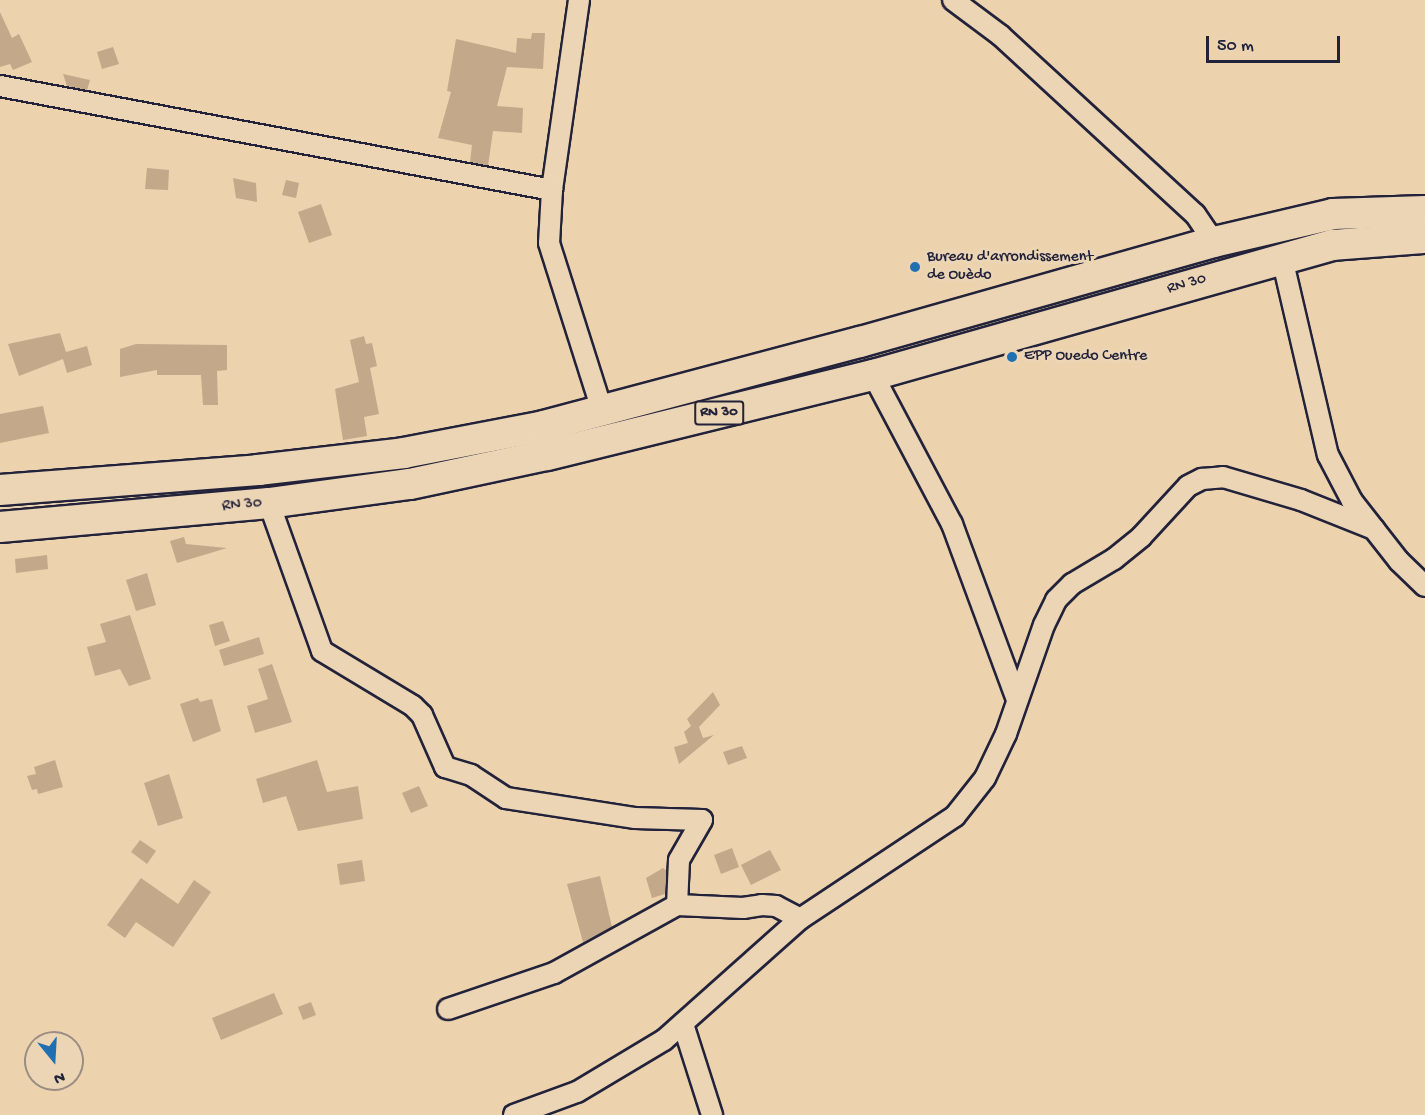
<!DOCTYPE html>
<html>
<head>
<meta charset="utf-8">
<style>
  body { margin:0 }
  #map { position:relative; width:1425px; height:1115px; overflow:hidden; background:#ecd2ad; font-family:"Gochi Hand",sans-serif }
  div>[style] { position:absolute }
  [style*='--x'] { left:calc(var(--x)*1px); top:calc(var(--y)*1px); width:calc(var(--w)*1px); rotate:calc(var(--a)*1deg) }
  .building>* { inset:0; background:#c4a88a }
  .roads { filter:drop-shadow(2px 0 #22223b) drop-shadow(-2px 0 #22223b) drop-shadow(0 2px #22223b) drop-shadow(0 -2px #22223b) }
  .street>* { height:20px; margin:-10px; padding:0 10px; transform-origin:10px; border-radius:10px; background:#ecd5b4 }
  .primary>* { height:30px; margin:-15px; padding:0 15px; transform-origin:15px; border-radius:15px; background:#ecd5b4 }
  .dots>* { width:16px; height:16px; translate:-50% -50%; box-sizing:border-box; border:3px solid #ecd5b4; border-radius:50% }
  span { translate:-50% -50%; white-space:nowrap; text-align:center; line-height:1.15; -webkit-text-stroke:6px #ecd5b4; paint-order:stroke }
  .shield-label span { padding:2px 4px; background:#ecd5b4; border:2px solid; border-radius:4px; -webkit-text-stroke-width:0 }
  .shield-label { font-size:15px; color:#22223b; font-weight:700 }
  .poi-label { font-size:16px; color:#22223b }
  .left { translate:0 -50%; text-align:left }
  .street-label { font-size:16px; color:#22223b }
  .north { position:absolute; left:24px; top:1031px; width:60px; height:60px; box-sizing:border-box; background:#ecd5b4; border:2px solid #9b8d84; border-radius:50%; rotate:162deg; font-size:16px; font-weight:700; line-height:24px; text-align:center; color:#22223b }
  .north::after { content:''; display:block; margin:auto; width:21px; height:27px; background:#1f6fb2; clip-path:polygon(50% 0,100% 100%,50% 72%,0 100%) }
  .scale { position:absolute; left:1206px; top:36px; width:134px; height:27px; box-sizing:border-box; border:3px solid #22223b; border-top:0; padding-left:8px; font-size:18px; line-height:21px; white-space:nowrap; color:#22223b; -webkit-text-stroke:4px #ecd5b4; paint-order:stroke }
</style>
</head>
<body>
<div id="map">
  <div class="building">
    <div style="clip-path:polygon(0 12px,12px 38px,19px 34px,32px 62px,13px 70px,10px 64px,0 67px)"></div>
    <div style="clip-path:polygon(532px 33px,545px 33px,543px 69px,507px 67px,497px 106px,523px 108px,522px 133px,493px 131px,488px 166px,470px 162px,472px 145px,438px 138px,451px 92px,447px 91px,456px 39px,516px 53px,517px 38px,531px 39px)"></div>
    <div style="clip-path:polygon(113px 47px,119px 64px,102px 69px,97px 52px)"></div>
    <div style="clip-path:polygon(63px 74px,90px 80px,87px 90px,67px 86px)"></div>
    <div style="clip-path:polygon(147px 168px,169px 170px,168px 190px,145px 189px)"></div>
    <div style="clip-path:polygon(233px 178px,256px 183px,257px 202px,236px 198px)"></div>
    <div style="clip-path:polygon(286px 180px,299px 183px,296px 198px,282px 195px)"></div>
    <div style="clip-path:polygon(321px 204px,332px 235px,309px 243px,298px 212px)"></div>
    <div style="clip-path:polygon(60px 333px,66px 352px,87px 346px,92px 365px,67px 373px,63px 359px,19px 376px,8px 344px)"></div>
    <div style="clip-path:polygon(364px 336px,366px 344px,372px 343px,377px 366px,370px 368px,379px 414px,364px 417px,367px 436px,343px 440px,335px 389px,359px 382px,350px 340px)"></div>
    <div style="clip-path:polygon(136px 344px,227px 345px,227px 370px,217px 371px,218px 405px,203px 405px,201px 375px,157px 375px,157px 370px,120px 377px,120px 349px)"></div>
    <div style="clip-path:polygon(43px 406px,49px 433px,0 443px,0 414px)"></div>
    <div style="clip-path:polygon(184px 537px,186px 544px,227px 548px,177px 563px,170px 541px)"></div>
    <div style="clip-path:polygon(47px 555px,48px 569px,16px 573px,15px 559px)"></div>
    <div style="clip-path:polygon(147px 573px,156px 605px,136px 611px,126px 580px)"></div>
    <div style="clip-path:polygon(130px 615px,151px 679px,129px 686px,120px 669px,95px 676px,87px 647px,106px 642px,100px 624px)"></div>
    <div style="clip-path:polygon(223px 621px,230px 641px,215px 646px,209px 625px)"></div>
    <div style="clip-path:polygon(259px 637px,264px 654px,224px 666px,219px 650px)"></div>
    <div style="clip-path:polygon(272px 664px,292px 722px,255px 733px,247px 706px,268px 699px,258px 669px)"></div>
    <div style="clip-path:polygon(713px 692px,720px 705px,699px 727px,703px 738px,714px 735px,679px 764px,674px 747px,688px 743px,684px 732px,691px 726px,687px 719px)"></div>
    <div style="clip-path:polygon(198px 698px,200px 702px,212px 699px,221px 731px,193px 742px,180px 704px)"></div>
    <div style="clip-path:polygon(742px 746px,747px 758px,728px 765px,723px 752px)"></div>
    <div style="clip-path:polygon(55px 760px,63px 787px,38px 794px,37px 789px,32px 790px,27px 776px,36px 774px,34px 767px)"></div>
    <div style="clip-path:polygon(317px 760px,327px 792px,358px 786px,363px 819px,298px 831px,286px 796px,263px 803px,256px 779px)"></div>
    <div style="clip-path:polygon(169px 774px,183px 818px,158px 826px,144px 783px)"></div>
    <div style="clip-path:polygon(419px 786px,428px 806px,411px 813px,402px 793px)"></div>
    <div style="clip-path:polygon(140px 840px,156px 851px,147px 864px,131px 852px)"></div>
    <div style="clip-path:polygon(732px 848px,739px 867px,721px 874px,714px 855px)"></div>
    <div style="clip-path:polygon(770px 850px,781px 870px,751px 885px,741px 865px)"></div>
    <div style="clip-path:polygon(362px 860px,365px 881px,340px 885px,337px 864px)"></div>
    <div style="clip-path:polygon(663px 868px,667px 871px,665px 894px,652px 898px,646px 878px)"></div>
    <div style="clip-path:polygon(600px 876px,612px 927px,583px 942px,567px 884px)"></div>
    <div style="clip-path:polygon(141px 878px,178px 904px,194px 880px,211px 892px,173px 947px,136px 922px,125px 938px,107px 925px)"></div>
    <div style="clip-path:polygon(274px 993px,283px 1014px,221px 1040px,212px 1018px)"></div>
    <div style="clip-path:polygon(311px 1002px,316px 1015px,303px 1020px,298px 1007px)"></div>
  </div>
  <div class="roads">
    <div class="street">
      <div style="--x:579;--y:0;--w:192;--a:98.1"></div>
      <div style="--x:552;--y:190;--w:53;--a:93.2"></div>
      <div style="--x:549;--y:243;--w:175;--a:72.4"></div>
      <div style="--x:953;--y:0;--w:59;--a:36.7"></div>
      <div style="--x:1000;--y:35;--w:265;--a:42.6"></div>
      <div style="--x:1195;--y:214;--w:34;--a:56"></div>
      <div style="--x:0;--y:86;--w:562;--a:10.67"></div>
      <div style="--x:1282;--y:258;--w:202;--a:76.9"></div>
      <div style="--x:1328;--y:455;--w:52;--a:62.4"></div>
      <div style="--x:1352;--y:501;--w:76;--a:51.9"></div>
      <div style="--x:1399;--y:561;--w:36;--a:44"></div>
      <div style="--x:873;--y:375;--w:169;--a:62.1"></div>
      <div style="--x:952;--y:524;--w:184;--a:69.7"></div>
      <div style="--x:269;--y:503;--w:157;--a:70.3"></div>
      <div style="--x:322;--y:651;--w:106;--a:31.1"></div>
      <div style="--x:413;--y:706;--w:13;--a:45"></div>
      <div style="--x:422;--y:715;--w:57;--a:66.1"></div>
      <div style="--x:445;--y:767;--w:27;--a:17"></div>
      <div style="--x:471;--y:775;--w:42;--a:33.3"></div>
      <div style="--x:506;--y:798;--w:131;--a:8.8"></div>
      <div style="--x:635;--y:818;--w:67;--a:1.7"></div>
      <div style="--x:702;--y:820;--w:46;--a:119.9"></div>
      <div style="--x:679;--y:860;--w:45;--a:92.5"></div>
      <div style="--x:448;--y:1009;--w:112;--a:-18.8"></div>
      <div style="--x:554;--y:973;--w:141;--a:-28.9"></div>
      <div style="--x:677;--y:905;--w:66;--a:2.6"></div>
      <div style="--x:743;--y:908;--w:19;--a:-9"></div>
      <div style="--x:762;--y:905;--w:14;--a:4"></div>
      <div style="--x:776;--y:906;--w:27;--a:28"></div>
      <div style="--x:683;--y:1024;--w:96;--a:72.3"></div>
      <div style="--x:514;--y:1115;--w:67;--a:-20.1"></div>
      <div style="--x:577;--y:1092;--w:101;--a:-30.9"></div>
      <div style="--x:664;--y:1040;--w:182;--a:-41.7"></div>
      <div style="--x:800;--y:919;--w:186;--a:-33.6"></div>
      <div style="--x:955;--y:816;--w:48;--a:-51.7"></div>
      <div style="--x:985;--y:778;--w:49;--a:-64.5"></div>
      <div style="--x:1006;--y:734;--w:115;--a:-70.8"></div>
      <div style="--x:1044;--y:625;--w:28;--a:-64"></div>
      <div style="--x:1056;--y:600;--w:23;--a:-45"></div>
      <div style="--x:1072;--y:584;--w:49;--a:-30.8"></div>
      <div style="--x:1114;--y:559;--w:35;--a:-39"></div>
      <div style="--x:1141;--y:537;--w:69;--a:-47.3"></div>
      <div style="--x:1188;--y:486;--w:16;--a:-27"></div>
      <div style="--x:1202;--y:479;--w:21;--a:-5"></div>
      <div style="--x:1223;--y:477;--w:81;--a:16.4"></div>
      <div style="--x:1301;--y:500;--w:79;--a:21.7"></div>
    </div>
    <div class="primary">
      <div style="--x:0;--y:490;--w:259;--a:-4.4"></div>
      <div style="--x:258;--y:470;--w:147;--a:-6.6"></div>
      <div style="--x:404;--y:453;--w:143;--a:-10.9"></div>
      <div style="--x:544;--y:426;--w:327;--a:-14.9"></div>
      <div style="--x:860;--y:342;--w:368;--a:-15.8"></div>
      <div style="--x:1214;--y:242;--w:122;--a:-13.2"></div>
      <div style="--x:1333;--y:214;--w:92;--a:-1.9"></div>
      <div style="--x:0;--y:527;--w:270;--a:-5.1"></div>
      <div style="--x:269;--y:503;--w:142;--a:-7.7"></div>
      <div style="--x:410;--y:484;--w:140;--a:-12"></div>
      <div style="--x:547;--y:455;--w:336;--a:-13.8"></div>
      <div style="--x:873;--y:375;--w:478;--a:-15.8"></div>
      <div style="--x:1333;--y:245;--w:92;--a:-4.4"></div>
    </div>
  </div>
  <div class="dots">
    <div style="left:915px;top:267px;background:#1f6fb2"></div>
    <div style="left:1012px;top:357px;background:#1f6fb2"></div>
  </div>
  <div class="shield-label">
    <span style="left:719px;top:413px">RN 30</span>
  </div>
  <div class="poi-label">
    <span class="left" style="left:927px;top:267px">Bureau d'arrondissement<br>de Ouèdo</span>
    <span class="left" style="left:1024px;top:357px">EPP Ouedo Centre</span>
  </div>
  <div class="street-label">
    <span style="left:1187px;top:285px;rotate:-16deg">RN 30</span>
    <span style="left:242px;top:506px;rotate:-5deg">RN 30</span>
  </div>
  <div class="north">N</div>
  <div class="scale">50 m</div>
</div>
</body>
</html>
